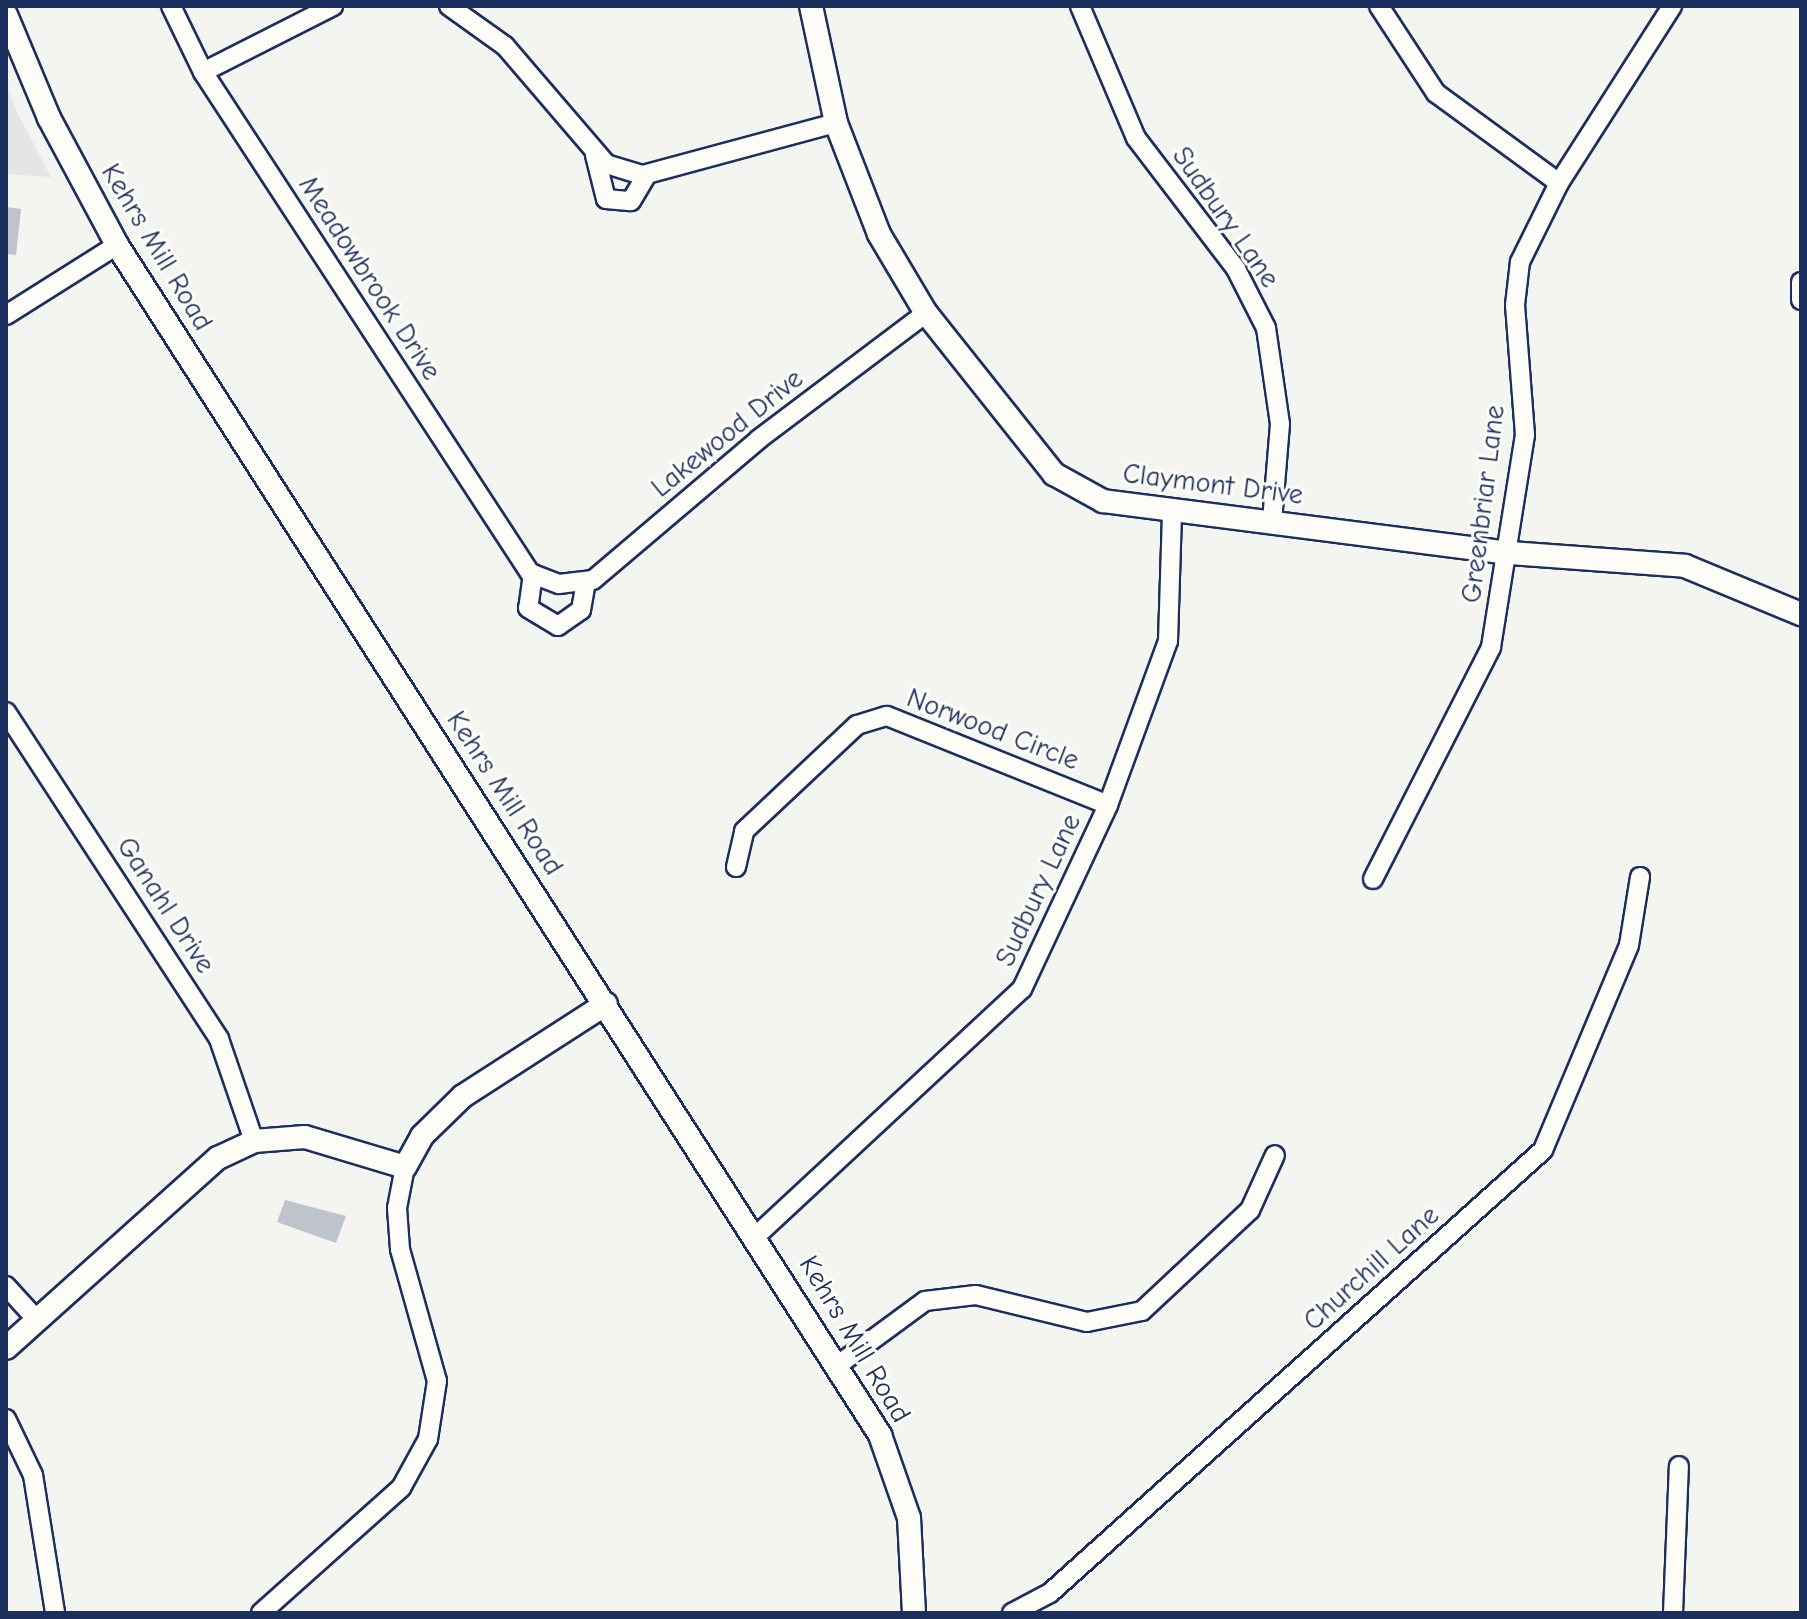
<!DOCTYPE html>
<html>
<head>
<meta charset="utf-8">
<style>
  body { margin:0 }
  #map { position:relative; width:1807px; height:1619px; overflow:hidden; background:#f4f4f1; font-family:"Comic Neue",sans-serif }
  div>[style] { position:absolute }
  [style*='--x'] { left:calc(var(--x)*1px); top:calc(var(--y)*1px); width:calc(var(--w)*1px); rotate:calc(var(--a)*1deg) }
  .built>* { inset:0; background:#e4e5e6 }
  .building>* { inset:0; background:#bfc3cc }
  .roads { filter:drop-shadow(2px 0 #1b2f5e) drop-shadow(-2px 0 #1b2f5e) drop-shadow(0 2px #1b2f5e) drop-shadow(0 -2px #1b2f5e) }
  .minor>* { height:18px; margin:-9px; padding:0 9px; transform-origin:9px; border-radius:9px; background:#fdfcf7 }
  .tertiary>* { height:22px; margin:-11px; padding:0 11px; transform-origin:11px; border-radius:11px; background:#fdfcf7 }
  span { translate:-50% -50%; white-space:nowrap; text-align:center; line-height:1.15; -webkit-text-stroke:6px #fdfcf7; paint-order:stroke }
  .street-label { font-size:28px; color:#1b2f5e }
  .frame { position:absolute; inset:0; border:8px solid #1b2f5e; pointer-events:none }
</style>
</head>
<body>
<div id="map">
  <div class="built">
    <div style="clip-path:polygon(6px 84px,18px 114px,51px 177px,6px 174px)"></div>
  </div>
  <div class="building">
    <div style="clip-path:polygon(6px 207px,21px 209px,16px 255px,6px 254px)"></div>
    <div style="clip-path:polygon(285px 1200px,346px 1216px,336px 1243px,277px 1222px)"></div>
  </div>
  <div class="roads">
    <div class="minor">
      <div style="--x:171;--y:6;--w:73;--a:64.1"></div>
      <div style="--x:203;--y:72;--w:598;--a:56.87"></div>
      <div style="--x:530;--y:573;--w:31;--a:21"></div>
      <div style="--x:559;--y:584;--w:34;--a:-7"></div>
      <div style="--x:593;--y:580;--w:218;--a:-40.3"></div>
      <div style="--x:759;--y:439;--w:209;--a:-37"></div>
      <div style="--x:449;--y:6;--w:69;--a:35.5"></div>
      <div style="--x:505;--y:46;--w:155;--a:49.4"></div>
      <div style="--x:606;--y:164;--w:39;--a:17"></div>
      <div style="--x:643;--y:175;--w:200;--a:-15.1"></div>
      <div style="--x:1080;--y:6;--w:143;--a:67"></div>
      <div style="--x:1136;--y:138;--w:165;--a:52.6"></div>
      <div style="--x:1236;--y:269;--w:66;--a:63"></div>
      <div style="--x:1266;--y:328;--w:97;--a:81.7"></div>
      <div style="--x:1280;--y:424;--w:97;--a:94.7"></div>
      <div style="--x:1379;--y:6;--w:104;--a:56.8"></div>
      <div style="--x:1436;--y:93;--w:152;--a:36.2"></div>
      <div style="--x:203;--y:72;--w:146;--a:-26.9"></div>
      <div style="--x:595;--y:155;--w:45;--a:76"></div>
      <div style="--x:606;--y:199;--w:25;--a:5"></div>
      <div style="--x:631;--y:201;--w:31;--a:-59"></div>
      <div style="--x:1801;--y:282;--w:18;--a:90"></div>
      <div style="--x:6;--y:315;--w:131;--a:-32.2"></div>
      <div style="--x:533;--y:574;--w:34;--a:98"></div>
      <div style="--x:528;--y:608;--w:35;--a:31"></div>
      <div style="--x:558;--y:626;--w:28;--a:-35"></div>
      <div style="--x:581;--y:610;--w:29;--a:-80"></div>
      <div style="--x:6;--y:712;--w:390;--a:56.9"></div>
      <div style="--x:219;--y:1039;--w:108;--a:71.1"></div>
      <div style="--x:736;--y:867;--w:37;--a:-77"></div>
      <div style="--x:744;--y:831;--w:155;--a:-43.2"></div>
      <div style="--x:857;--y:725;--w:31;--a:-17"></div>
      <div style="--x:887;--y:716;--w:238;--a:21.9"></div>
      <div style="--x:1373;--y:879;--w:260;--a:-63"></div>
      <div style="--x:1491;--y:647;--w:215;--a:-80.9"></div>
      <div style="--x:1525;--y:435;--w:130;--a:-94.4"></div>
      <div style="--x:1515;--y:305;--w:43;--a:-83.4"></div>
      <div style="--x:1520;--y:262;--w:88;--a:-63.7"></div>
      <div style="--x:1559;--y:183;--w:210;--a:-57.4"></div>
      <div style="--x:756;--y:1236;--w:363;--a:-42.9"></div>
      <div style="--x:1022;--y:989;--w:203;--a:-64.9"></div>
      <div style="--x:1108;--y:805;--w:175;--a:-69.9"></div>
      <div style="--x:1168;--y:641;--w:130;--a:-88.2"></div>
      <div style="--x:6;--y:1286;--w:46;--a:47.6"></div>
      <div style="--x:838;--y:1365;--w:108;--a:-36.3"></div>
      <div style="--x:925;--y:1301;--w:51;--a:-6.7"></div>
      <div style="--x:976;--y:1295;--w:114;--a:13.7"></div>
      <div style="--x:1087;--y:1322;--w:56;--a:-11.3"></div>
      <div style="--x:1142;--y:1311;--w:148;--a:-43.1"></div>
      <div style="--x:1250;--y:1210;--w:60;--a:-65.6"></div>
      <div style="--x:6;--y:1419;--w:62;--a:64.3"></div>
      <div style="--x:33;--y:1475;--w:140;--a:80.9"></div>
      <div style="--x:261;--y:1613;--w:188;--a:-41.8"></div>
      <div style="--x:401;--y:1488;--w:56;--a:-61.1"></div>
      <div style="--x:428;--y:1439;--w:59;--a:-81.2"></div>
      <div style="--x:437;--y:1381;--w:137;--a:-105.7"></div>
      <div style="--x:400;--y:1249;--w:41;--a:-94.2"></div>
      <div style="--x:397;--y:1208;--w:42;--a:-79"></div>
      <div style="--x:1012;--y:1613;--w:43;--a:-27.8"></div>
      <div style="--x:1050;--y:1593;--w:663;--a:-41.94"></div>
      <div style="--x:1543;--y:1150;--w:222;--a:-67.2"></div>
      <div style="--x:1629;--y:945;--w:69;--a:-80.8"></div>
      <div style="--x:1673;--y:1613;--w:147;--a:-87.7"></div>
    </div>
    <div class="tertiary">
      <div style="--x:811;--y:6;--w:120;--a:77.9"></div>
      <div style="--x:836;--y:123;--w:119;--a:68.8"></div>
      <div style="--x:879;--y:234;--w:92;--a:59.3"></div>
      <div style="--x:926;--y:313;--w:206;--a:51.5"></div>
      <div style="--x:1054;--y:474;--w:56;--a:28.9"></div>
      <div style="--x:1103;--y:501;--w:410;--a:7.3"></div>
      <div style="--x:1510;--y:553;--w:175;--a:4.2"></div>
      <div style="--x:1685;--y:566;--w:126;--a:22.5"></div>
      <div style="--x:6;--y:15;--w:112;--a:67.3"></div>
      <div style="--x:49;--y:118;--w:144;--a:61.8"></div>
      <div style="--x:117;--y:245;--w:1414;--a:57.33"></div>
      <div style="--x:880;--y:1435;--w:88;--a:70.7"></div>
      <div style="--x:909;--y:1518;--w:95;--a:87"></div>
      <div style="--x:6;--y:1348;--w:285;--a:-41.9"></div>
      <div style="--x:218;--y:1158;--w:40;--a:-25"></div>
      <div style="--x:254;--y:1141;--w:51;--a:-4.5"></div>
      <div style="--x:305;--y:1137;--w:104;--a:16.7"></div>
      <div style="--x:405;--y:1167;--w:35;--a:-61"></div>
      <div style="--x:422;--y:1136;--w:57;--a:-44.3"></div>
      <div style="--x:463;--y:1096;--w:170;--a:-32.8"></div>
    </div>
  </div>
  <div class="street-label">
    <span style="left:1226px;top:217px;rotate:55deg">Sudbury Lane</span>
    <span style="left:157px;top:247px;rotate:59deg">Kehrs Mill Road</span>
    <span style="left:370px;top:278px;rotate:57deg">Meadowbrook Drive</span>
    <span style="left:727px;top:433px;rotate:-39deg">Lakewood Drive</span>
    <span style="left:1213px;top:484px;rotate:7deg">Claymont Drive</span>
    <span style="left:1483px;top:504px;rotate:-83deg">Greenbriar Lane</span>
    <span style="left:993px;top:729px;rotate:21deg">Norwood Circle</span>
    <span style="left:505px;top:793px;rotate:57deg">Kehrs Mill Road</span>
    <span style="left:1038px;top:890px;rotate:-65deg">Sudbury Lane</span>
    <span style="left:166px;top:905px;rotate:57deg">Ganahl Drive</span>
    <span style="left:1371px;top:1268px;rotate:-42deg">Churchill Lane</span>
    <span style="left:855px;top:1339px;rotate:59deg">Kehrs Mill Road</span>
  </div>
  <div class="frame"></div>
</div>
</body>
</html>
